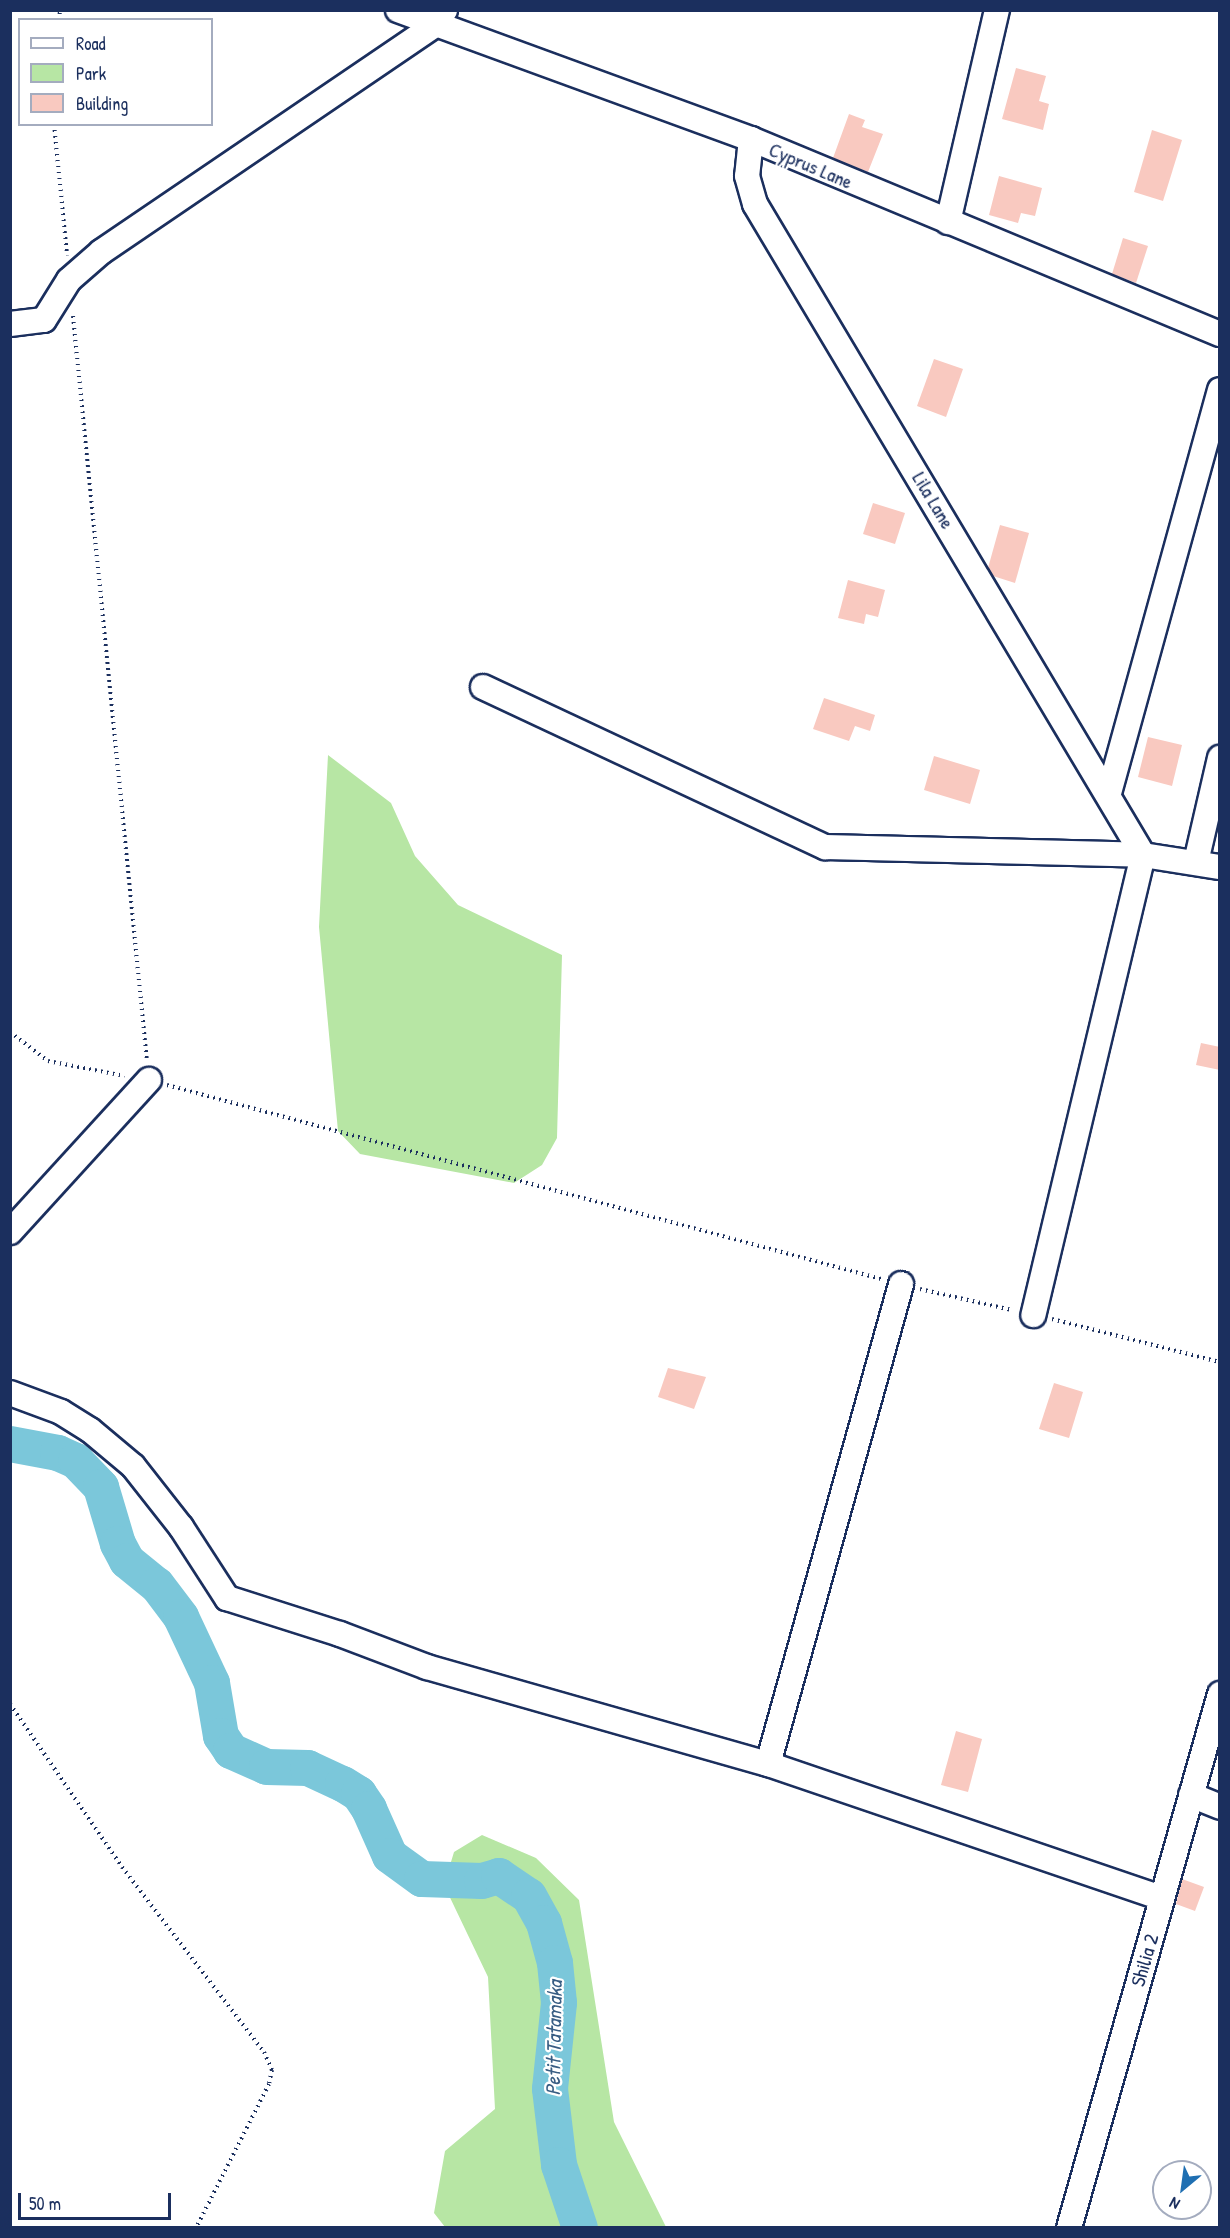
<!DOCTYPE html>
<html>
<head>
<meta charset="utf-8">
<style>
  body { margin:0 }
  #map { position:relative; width:1230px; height:2238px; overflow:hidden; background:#fff; font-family:"Patrick Hand",sans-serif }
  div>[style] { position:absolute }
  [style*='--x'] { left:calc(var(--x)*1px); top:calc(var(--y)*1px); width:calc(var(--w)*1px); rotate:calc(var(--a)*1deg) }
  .green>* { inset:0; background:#b7e6a4 }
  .river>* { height:36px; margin:-18px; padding:0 18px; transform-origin:18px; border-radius:18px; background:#7bc7da }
  .building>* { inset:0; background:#f9c9c0 }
  .path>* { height:4px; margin-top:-2px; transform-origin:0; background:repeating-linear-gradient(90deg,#1b2f5e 0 1.5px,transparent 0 6px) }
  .roads { filter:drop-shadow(2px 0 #1b2f5e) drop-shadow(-2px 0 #1b2f5e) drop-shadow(0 2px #1b2f5e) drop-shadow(0 -2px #1b2f5e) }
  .minor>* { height:24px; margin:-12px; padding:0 12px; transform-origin:12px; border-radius:12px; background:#fff }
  span { translate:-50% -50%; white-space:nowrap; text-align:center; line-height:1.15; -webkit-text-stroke:4.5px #fff; paint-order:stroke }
  .street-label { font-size:20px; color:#1b2f5e }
  .water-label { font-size:21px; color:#385d83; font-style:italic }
  .frame { position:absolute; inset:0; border:12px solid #1b2f5e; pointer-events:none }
  .legend { position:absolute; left:18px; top:18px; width:195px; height:108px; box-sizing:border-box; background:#fff; border:2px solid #a4acbf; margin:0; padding:8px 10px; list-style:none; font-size:18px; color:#1b2f5e }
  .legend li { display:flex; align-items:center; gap:12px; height:30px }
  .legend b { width:30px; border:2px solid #a4acbf }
  .north { position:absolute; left:1152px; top:2160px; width:60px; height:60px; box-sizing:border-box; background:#fff; border:2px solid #a4acbf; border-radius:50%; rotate:209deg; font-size:16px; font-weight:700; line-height:24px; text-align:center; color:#1b2f5e }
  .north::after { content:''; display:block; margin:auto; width:21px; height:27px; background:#1f6fb2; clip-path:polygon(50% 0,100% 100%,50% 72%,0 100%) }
  .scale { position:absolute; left:18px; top:2193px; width:153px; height:27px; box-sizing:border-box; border:3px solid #1b2f5e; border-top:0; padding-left:8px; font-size:18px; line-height:21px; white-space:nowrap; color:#1b2f5e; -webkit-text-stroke:4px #fff; paint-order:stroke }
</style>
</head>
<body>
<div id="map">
  <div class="green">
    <div style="clip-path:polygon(328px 755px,391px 803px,415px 856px,458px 905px,562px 955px,557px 1138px,542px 1165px,514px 1183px,360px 1154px,338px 1131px,319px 927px)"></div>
    <div style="clip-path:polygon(482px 1835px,536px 1858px,579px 1900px,614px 2122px,666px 2227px,445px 2227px,434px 2213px,445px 2151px,495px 2109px,488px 1977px,444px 1885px,454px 1852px)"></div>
  </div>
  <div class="river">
    <div style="--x:10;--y:1444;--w:49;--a:10.6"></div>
    <div style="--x:58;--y:1453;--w:20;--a:24"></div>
    <div style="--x:76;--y:1461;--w:36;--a:46"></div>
    <div style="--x:101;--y:1487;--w:59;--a:73.4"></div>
    <div style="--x:118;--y:1544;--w:19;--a:62"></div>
    <div style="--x:127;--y:1561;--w:38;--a:39"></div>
    <div style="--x:157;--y:1585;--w:40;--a:53"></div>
    <div style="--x:181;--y:1617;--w:73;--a:64.8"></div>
    <div style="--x:212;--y:1683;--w:54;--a:80.4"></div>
    <div style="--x:221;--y:1736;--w:18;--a:56"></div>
    <div style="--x:231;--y:1751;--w:39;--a:24"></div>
    <div style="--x:267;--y:1767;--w:41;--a:1.4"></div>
    <div style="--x:308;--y:1768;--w:38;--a:25"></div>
    <div style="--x:343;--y:1784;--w:19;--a:32"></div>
    <div style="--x:359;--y:1794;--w:18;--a:56"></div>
    <div style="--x:369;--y:1809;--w:51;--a:65.9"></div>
    <div style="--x:390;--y:1856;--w:39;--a:36"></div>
    <div style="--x:422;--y:1879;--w:60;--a:1.9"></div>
    <div style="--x:482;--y:1881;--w:18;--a:-16"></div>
    <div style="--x:499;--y:1876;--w:36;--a:34"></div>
    <div style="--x:529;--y:1896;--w:31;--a:61"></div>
    <div style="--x:544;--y:1923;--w:41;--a:74.6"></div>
    <div style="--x:555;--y:1963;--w:40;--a:84.3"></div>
    <div style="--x:559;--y:2003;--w:86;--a:96"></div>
    <div style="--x:550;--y:2089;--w:77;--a:83.2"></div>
    <div style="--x:559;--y:2165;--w:66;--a:71.6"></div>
  </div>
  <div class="building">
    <div style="clip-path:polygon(1016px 68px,1046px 76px,1039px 101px,1049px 104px,1043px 130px,1002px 119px)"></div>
    <div style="clip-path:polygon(849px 114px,865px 120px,862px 127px,883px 134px,868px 172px,833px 158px)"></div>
    <div style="clip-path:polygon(1152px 130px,1182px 140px,1163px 201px,1134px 192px)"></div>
    <div style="clip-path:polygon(999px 176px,1042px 188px,1035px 216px,1021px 213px,1018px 223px,989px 215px)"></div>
    <div style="clip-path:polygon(1123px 238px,1148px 246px,1136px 283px,1112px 274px)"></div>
    <div style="clip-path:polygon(934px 359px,963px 369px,946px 417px,917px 406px)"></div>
    <div style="clip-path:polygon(873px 503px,905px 513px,895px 544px,863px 534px)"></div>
    <div style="clip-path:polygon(1000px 525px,1029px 533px,1015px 583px,993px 576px,988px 568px)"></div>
    <div style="clip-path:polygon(848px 580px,885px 590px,878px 617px,866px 614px,864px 624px,838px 618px)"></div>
    <div style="clip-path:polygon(824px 698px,875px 715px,870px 731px,855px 726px,849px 741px,813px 729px)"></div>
    <div style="clip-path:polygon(1148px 737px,1182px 745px,1172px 786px,1138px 777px)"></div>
    <div style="clip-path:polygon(934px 756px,980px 770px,970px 804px,924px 790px)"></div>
    <div style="clip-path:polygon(1201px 1043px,1220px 1047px,1220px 1070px,1196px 1065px)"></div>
    <div style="clip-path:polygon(668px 1368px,706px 1377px,694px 1409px,658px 1397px)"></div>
    <div style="clip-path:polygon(1054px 1383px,1083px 1392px,1069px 1438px,1039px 1429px)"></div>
    <div style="clip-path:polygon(956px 1731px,982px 1739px,968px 1792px,941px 1785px)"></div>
    <div style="clip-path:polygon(1182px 1879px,1204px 1887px,1195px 1911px,1176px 1904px)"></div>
  </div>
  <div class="path">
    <div style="--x:59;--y:20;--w:10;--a:-84"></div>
    <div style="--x:54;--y:124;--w:132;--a:84.3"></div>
    <div style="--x:73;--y:316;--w:749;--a:84.33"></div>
    <div style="--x:10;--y:1032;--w:48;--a:37.3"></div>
    <div style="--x:48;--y:1061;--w:78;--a:11"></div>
    <div style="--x:167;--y:1085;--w:740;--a:15.2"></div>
    <div style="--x:920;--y:1289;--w:94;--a:12.9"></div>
    <div style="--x:1052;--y:1319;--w:173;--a:14.4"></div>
    <div style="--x:10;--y:1704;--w:198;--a:55.5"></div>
    <div style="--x:122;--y:1867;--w:233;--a:52.5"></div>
    <div style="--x:264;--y:2052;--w:20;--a:66"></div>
    <div style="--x:272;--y:2070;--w:14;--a:102"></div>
    <div style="--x:269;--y:2084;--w:161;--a:116.9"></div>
  </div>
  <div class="roads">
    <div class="minor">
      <div style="--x:398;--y:10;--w:376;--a:20.1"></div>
      <div style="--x:751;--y:139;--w:508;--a:22.58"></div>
      <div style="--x:751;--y:139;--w:37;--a:96"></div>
      <div style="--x:747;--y:176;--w:29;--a:74"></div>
      <div style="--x:755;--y:204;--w:758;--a:59.2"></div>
      <div style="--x:1143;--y:855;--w:473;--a:103.4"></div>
      <div style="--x:948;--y:222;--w:218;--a:-77"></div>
      <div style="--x:10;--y:324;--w:34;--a:-7"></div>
      <div style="--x:44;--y:320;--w:47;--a:-58"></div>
      <div style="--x:69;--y:280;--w:43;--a:-41.2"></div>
      <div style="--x:101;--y:252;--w:404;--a:-34.2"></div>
      <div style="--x:435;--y:25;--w:18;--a:-56"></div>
      <div style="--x:483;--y:687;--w:378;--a:25.1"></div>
      <div style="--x:825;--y:847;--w:318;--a:1.4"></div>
      <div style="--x:1143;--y:855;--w:78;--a:8.9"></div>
      <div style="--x:1109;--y:793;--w:418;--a:-74.6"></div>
      <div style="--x:1196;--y:862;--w:107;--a:-77"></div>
      <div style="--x:10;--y:1232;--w:206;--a:-47.6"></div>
      <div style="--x:10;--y:1393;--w:54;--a:20.4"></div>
      <div style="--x:61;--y:1412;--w:34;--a:32"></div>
      <div style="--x:90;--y:1430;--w:56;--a:39.9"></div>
      <div style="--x:133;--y:1466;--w:78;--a:51.8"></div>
      <div style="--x:181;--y:1527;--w:85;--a:57.1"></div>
      <div style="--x:227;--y:1598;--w:119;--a:17.7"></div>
      <div style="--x:340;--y:1634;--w:93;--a:20.8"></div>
      <div style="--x:427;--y:1667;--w:355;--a:15.9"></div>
      <div style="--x:768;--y:1764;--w:415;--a:18.8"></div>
      <div style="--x:768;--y:1764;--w:498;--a:-74.5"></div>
      <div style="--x:1191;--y:1795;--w:31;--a:22"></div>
      <div style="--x:1069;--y:2228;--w:555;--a:-74.21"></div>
    </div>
  </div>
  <div class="street-label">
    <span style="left:811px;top:165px;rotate:23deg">Cyprus Lane</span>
    <span style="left:934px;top:500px;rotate:59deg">Lila Lane</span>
    <span style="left:1144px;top:1960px;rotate:-74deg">Shilia 2</span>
  </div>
  <div class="water-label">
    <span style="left:554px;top:2038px;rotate:-89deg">Petit Tatamaka</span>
  </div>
  <div class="frame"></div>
  <ul class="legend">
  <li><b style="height:8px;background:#fff"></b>Road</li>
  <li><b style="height:16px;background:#b7e6a4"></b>Park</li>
  <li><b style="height:16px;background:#f9c9c0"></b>Building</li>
  </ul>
  <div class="north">N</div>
  <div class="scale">50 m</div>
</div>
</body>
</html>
